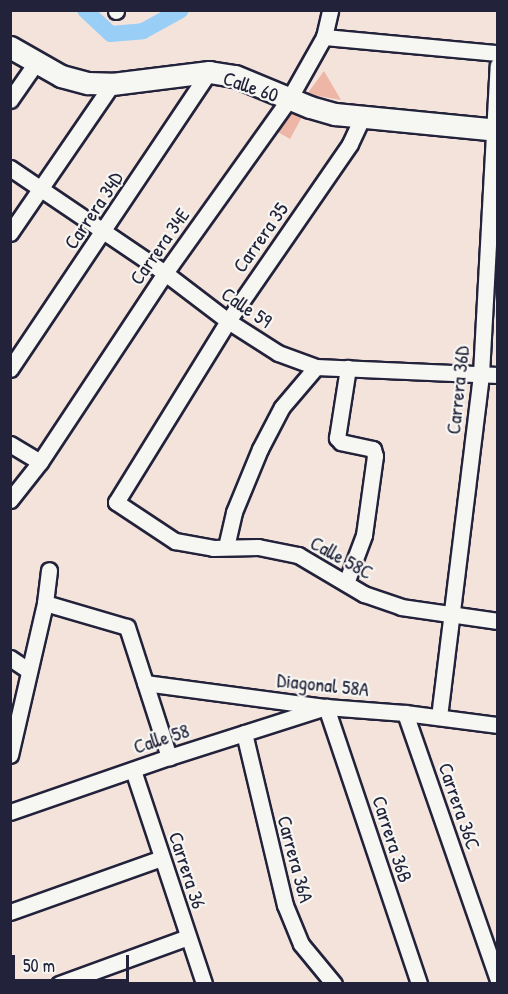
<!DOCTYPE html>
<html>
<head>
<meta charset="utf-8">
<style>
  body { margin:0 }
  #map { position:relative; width:508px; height:994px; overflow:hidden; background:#f4e3db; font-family:"Patrick Hand",sans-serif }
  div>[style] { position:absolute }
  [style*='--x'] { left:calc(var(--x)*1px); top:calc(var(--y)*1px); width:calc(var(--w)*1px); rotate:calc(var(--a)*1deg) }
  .canal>* { height:16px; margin:-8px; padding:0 8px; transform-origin:8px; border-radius:8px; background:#99cef7 }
  .building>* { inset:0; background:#eeb6a6 }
  .roads { filter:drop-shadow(2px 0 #22223b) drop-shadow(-2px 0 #22223b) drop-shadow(0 2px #22223b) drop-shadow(0 -2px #22223b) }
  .street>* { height:15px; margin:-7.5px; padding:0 7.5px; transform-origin:7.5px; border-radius:7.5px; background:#f6f6f2 }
  .secondary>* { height:21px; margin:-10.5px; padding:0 10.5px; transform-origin:10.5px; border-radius:10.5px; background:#f6f6f2 }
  span { translate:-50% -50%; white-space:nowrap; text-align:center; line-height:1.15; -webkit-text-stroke:4.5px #f6f6f2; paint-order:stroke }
  .street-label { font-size:20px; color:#22223b }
  .frame { position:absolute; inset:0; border:12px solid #22223b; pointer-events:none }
  .scale { position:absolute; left:12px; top:955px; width:117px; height:27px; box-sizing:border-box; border:3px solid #22223b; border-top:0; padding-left:8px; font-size:18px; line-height:21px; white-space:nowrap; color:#22223b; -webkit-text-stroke:4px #f6f6f2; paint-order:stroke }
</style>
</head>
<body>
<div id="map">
  <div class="canal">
    <div style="--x:85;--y:10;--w:35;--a:43"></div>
    <div style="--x:111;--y:34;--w:32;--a:-5"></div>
    <div style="--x:143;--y:31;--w:43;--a:-28.9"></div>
  </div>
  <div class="building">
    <div style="clip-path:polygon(324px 71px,341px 100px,307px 94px)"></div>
    <div style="clip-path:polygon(289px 107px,303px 115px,290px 139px,276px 131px)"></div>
  </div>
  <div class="roads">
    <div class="street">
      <div style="--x:116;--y:11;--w:1;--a:-90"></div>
      <div style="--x:324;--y:37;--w:175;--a:5.3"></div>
      <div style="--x:10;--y:100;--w:44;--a:-55.2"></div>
      <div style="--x:362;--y:118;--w:29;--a:115"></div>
      <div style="--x:350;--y:144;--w:215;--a:124.6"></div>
      <div style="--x:228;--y:321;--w:213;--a:121.7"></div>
      <div style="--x:116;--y:502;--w:71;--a:33.5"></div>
      <div style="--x:175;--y:541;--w:39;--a:10"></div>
      <div style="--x:213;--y:548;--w:45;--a:-1.3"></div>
      <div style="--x:258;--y:547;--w:41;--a:11.3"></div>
      <div style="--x:298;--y:555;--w:77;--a:30.6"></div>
      <div style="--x:364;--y:594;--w:39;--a:19"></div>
      <div style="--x:401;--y:607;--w:98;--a:8.2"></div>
      <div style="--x:10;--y:168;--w:187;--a:34.1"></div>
      <div style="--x:165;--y:273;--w:79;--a:37.3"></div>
      <div style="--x:228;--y:321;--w:59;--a:32.6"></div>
      <div style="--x:278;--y:353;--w:40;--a:20.2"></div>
      <div style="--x:316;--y:367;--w:182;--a:2.5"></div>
      <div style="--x:10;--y:233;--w:181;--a:-55.6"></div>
      <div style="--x:10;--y:369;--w:358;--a:-56.2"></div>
      <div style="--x:10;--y:444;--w:35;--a:31"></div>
      <div style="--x:10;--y:500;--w:48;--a:-51.7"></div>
      <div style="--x:40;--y:462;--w:227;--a:-56.5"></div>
      <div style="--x:165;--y:273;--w:214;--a:-54.5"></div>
      <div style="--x:289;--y:99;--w:71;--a:-60.6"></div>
      <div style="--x:324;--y:37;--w:28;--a:-77"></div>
      <div style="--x:226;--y:547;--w:36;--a:-77"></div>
      <div style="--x:234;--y:512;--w:68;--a:-67.6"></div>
      <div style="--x:260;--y:449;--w:47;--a:-62.4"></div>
      <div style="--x:282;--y:407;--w:52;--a:-49.6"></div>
      <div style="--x:346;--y:583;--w:51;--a:-69.4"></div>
      <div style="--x:364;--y:535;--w:80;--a:-82.1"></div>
      <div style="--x:375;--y:456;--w:7;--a:-106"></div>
      <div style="--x:373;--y:449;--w:33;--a:-168"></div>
      <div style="--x:341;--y:442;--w:6;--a:-135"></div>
      <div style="--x:337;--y:438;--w:71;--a:-81.1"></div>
      <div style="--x:45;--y:603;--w:85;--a:16.3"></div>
      <div style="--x:127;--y:627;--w:137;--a:72.1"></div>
      <div style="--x:10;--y:658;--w:22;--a:34"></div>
      <div style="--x:145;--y:683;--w:183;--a:7.6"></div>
      <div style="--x:326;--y:707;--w:79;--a:4.3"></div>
      <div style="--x:405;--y:713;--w:94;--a:7.4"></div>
      <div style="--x:405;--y:713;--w:283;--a:70.8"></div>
      <div style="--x:439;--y:717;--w:346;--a:-83"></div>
      <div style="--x:481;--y:374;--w:309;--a:-86.9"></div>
      <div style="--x:244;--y:733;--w:177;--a:76.6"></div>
      <div style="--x:285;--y:905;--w:42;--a:67.7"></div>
      <div style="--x:301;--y:944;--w:52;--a:50.5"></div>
      <div style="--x:10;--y:755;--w:156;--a:-77"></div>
      <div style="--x:45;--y:603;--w:33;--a:-83"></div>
      <div style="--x:133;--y:770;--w:225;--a:71.6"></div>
      <div style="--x:10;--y:812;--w:168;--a:-19.1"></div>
      <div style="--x:169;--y:757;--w:165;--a:-17.7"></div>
      <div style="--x:326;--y:707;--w:292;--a:71.4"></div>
      <div style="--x:10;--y:912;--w:161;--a:-19.6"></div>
      <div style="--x:59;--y:984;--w:137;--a:-20"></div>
    </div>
    <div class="secondary">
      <div style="--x:10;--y:47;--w:59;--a:29.6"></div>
      <div style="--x:61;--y:76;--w:28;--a:15"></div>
      <div style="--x:88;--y:83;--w:24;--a:2"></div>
      <div style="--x:112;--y:84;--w:98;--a:-7.1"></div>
      <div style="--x:209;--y:72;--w:26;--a:9"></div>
      <div style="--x:235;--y:76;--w:81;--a:22.5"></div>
      <div style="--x:310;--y:107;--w:26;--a:16"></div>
      <div style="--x:335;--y:114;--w:164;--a:5.6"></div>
    </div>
  </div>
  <div class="street-label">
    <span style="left:251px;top:86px;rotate:19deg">Calle 60</span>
    <span style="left:93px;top:210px;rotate:-56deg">Carrera 34D</span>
    <span style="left:260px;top:237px;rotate:-55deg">Carrera 35</span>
    <span style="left:159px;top:246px;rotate:-55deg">Carrera 34E</span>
    <span style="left:247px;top:307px;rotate:34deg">Calle 59</span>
    <span style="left:457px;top:390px;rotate:-84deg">Carrera 36D</span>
    <span style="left:342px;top:557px;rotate:29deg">Calle 58C</span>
    <span style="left:323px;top:684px;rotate:6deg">Diagonal 58A</span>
    <span style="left:161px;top:738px;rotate:-18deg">Calle 58</span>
    <span style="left:460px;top:806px;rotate:71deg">Carrera 36C</span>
    <span style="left:393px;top:839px;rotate:72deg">Carrera 36B</span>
    <span style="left:296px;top:859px;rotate:75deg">Carrera 36A</span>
    <span style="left:188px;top:870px;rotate:72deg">Carrera 36</span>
  </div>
  <div class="frame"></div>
  <div class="scale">50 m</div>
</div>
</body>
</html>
